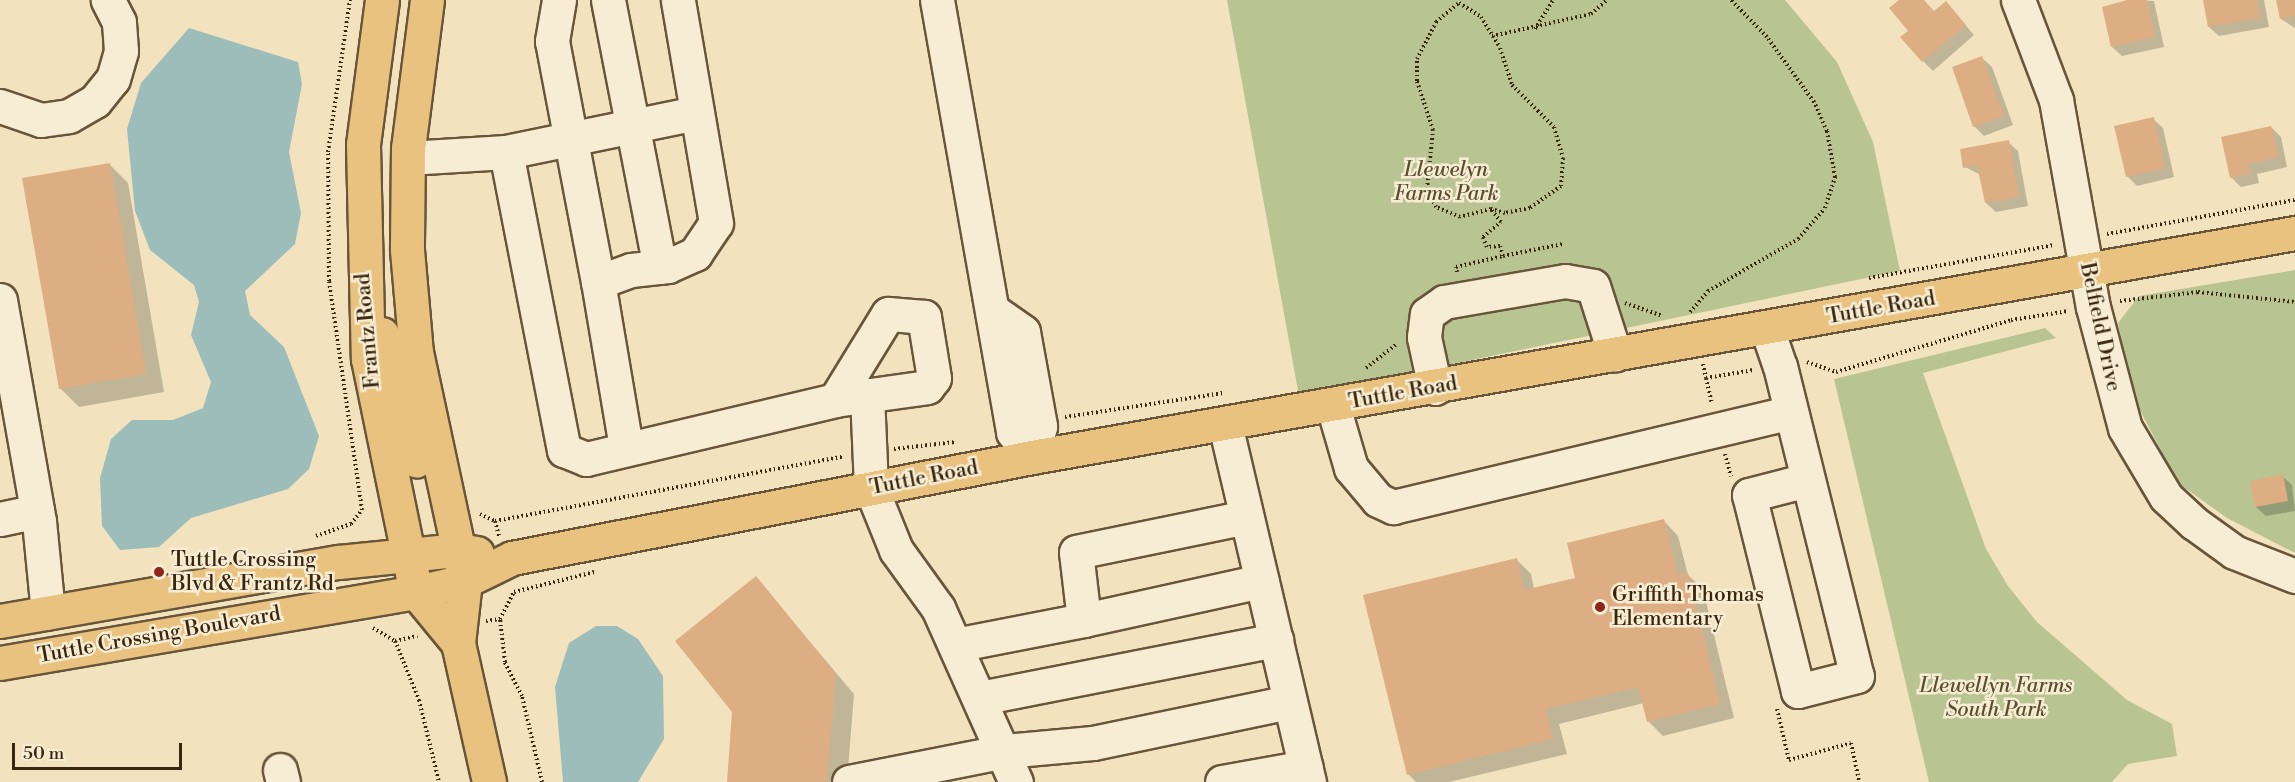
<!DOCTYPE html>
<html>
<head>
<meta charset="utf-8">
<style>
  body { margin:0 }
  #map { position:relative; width:2295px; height:782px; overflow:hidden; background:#f2e3be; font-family:"Libre Bodoni",serif }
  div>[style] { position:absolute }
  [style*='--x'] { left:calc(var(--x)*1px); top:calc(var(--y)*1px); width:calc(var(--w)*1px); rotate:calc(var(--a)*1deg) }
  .green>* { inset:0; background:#b9c493 }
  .water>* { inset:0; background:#9dbdba }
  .shadow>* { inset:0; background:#0003 }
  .building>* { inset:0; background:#ddae84 }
  .path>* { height:4px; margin-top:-2px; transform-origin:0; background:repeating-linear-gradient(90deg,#3a260e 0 1.5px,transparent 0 4.5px) }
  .roads { filter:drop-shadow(2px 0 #68553a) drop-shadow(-2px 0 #68553a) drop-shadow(0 2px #68553a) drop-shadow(0 -2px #68553a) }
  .minor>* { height:33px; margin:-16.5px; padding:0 16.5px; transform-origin:16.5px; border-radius:16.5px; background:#f7edd5 }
  .major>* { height:33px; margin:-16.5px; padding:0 16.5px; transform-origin:16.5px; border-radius:16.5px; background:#e9c27f }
  .dots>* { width:16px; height:16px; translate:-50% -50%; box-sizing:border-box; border:3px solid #f7edd5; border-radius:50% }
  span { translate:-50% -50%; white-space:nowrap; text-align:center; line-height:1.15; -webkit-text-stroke:5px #f7edd5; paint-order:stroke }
  .park-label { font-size:21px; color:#5a4e2f; font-style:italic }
  .street-label { font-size:21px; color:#3a260e }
  .poi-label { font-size:21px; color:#3a260e }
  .left { translate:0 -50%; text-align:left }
  .scale { position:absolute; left:12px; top:743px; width:170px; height:27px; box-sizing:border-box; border:3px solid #3a260e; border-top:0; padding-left:8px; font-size:18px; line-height:21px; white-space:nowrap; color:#3a260e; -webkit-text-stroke:4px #f7edd5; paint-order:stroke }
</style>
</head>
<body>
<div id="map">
  <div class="green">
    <div style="clip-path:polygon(1227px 0,1785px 0,1837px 62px,1873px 142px,1900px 271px,1299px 396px)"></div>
    <div style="clip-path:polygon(2295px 270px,2295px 553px,2227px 518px,2178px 483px,2132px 395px,2118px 323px,2139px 296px)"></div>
    <div style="clip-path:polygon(2045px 328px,2056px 338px,1923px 373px,1986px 549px,2008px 586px,2037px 622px,2127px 700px,2172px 724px,2177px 756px,2128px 764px,2112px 782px,1929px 782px,1834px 379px)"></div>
  </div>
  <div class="water">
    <div style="clip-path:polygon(189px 28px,298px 62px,302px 84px,289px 152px,301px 213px,295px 244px,245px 291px,250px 315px,284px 347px,319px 436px,309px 469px,288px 489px,191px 518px,159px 547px,120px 550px,102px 526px,100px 478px,111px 439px,132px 420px,173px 420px,203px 408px,211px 382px,191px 335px,199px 302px,194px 285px,150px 250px,135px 211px,127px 129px,141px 83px)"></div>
    <div style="clip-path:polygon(596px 626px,617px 626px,638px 639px,663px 676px,664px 739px,638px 782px,563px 782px,555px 687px,569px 643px)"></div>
  </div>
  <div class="shadow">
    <div style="clip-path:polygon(1901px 0,1923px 0,1934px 13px,1955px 13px,1974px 35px,1933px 71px,1923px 61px)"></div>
    <div style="clip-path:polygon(2128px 0,2154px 1px,2164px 47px,2122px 56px,2112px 47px)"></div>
    <div style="clip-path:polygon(2204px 0,2264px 0,2269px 27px,2219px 36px,2209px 27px)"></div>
    <div style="clip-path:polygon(2277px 0,2295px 0,2295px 28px,2281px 19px)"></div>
    <div style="clip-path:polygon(1982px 58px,1992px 67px,2013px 125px,1984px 136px,1974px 126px)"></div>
    <div style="clip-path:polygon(2153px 119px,2163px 128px,2174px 177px,2137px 186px,2127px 176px)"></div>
    <div style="clip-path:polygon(2271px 127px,2281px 137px,2287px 167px,2257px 174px,2259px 183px,2241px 187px,2231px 177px)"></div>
    <div style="clip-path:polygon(2008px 142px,2018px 151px,2028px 206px,1996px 212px,1986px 203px,1981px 175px,1965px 167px)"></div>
    <div style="clip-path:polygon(110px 165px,128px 183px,164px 392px,79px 407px,60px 388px)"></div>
    <div style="clip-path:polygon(2282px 476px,2292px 485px,2295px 511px,2266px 516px,2256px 507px)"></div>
    <div style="clip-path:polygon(1664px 521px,1678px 536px,1688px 575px,1703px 589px,1734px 718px,1663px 736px,1648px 721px,1644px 703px,1559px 724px,1567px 754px,1449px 782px,1416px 782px,1408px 774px,1516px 559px,1531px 574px,1534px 589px,1577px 579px)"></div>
    <div style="clip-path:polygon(756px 578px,854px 694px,847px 782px,728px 782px)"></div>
  </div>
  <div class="building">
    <div style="clip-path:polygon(1899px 0,1924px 0,1934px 11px,1946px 1px,1966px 25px,1922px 62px,1900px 37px,1908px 31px,1889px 8px)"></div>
    <div style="clip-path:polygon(2127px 0,2147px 0,2155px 37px,2111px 47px,2102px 7px)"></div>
    <div style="clip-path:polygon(2203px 0,2257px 0,2260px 18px,2208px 27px)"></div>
    <div style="clip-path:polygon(2276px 0,2295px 0,2295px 16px,2280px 19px)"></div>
    <div style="clip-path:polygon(1982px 56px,2004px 116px,1973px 127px,1952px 67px)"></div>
    <div style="clip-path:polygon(2154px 117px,2165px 168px,2126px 177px,2114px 126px)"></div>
    <div style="clip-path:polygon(2271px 126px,2279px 157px,2248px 164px,2250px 174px,2230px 178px,2221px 137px)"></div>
    <div style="clip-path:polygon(2009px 140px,2019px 197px,1985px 203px,1977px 165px,1963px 168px,1960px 149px)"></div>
    <div style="clip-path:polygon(110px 163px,146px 374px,59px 389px,22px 178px)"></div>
    <div style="clip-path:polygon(2283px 474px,2288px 501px,2255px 507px,2250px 481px)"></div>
    <div style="clip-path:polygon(1664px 519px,1678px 575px,1688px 573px,1720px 704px,1647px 722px,1638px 687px,1546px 709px,1553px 739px,1407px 775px,1363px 595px,1517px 558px,1524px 590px,1575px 578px,1567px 543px)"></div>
    <div style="clip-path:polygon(756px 576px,836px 674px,827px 782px,727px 782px,732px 712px,675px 641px)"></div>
  </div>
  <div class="path">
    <div style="--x:1535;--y:29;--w:34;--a:-58"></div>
    <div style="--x:1492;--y:36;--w:101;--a:-12.5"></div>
    <div style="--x:1591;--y:14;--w:21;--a:-41"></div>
    <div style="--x:2107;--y:234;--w:191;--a:-10.3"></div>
    <div style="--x:1503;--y:256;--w:61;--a:-11.3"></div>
    <div style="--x:1457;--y:272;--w:5;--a:-101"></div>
    <div style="--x:1456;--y:267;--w:48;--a:-13.2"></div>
    <div style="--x:1503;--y:256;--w:10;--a:-107"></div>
    <div style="--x:1500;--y:246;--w:13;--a:176"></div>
    <div style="--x:1487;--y:247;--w:11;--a:-112"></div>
    <div style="--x:1483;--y:237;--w:23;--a:-40"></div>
    <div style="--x:1501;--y:222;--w:16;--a:-128"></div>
    <div style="--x:1491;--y:209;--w:32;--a:166"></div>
    <div style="--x:1460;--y:217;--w:26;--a:-157"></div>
    <div style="--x:1436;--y:207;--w:20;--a:-117"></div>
    <div style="--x:1427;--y:189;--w:59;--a:-84.2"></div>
    <div style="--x:1433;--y:130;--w:52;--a:-108.1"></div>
    <div style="--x:1417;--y:81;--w:22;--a:-90"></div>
    <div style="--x:1417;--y:59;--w:42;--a:-62.8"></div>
    <div style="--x:1436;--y:22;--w:30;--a:-40"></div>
    <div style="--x:1459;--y:3;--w:26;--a:32"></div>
    <div style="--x:1481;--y:17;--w:36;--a:58"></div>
    <div style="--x:1500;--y:48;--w:39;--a:72"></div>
    <div style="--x:1512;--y:85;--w:59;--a:45"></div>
    <div style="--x:1554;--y:127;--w:32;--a:74"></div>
    <div style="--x:1563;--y:158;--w:28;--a:94"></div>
    <div style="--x:1561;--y:186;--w:38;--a:145"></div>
    <div style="--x:1530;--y:208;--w:25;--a:169"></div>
    <div style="--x:1505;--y:213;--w:15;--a:-164"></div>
    <div style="--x:1869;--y:278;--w:188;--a:-10.1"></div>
    <div style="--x:2120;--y:301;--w:79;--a:-6.6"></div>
    <div style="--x:2198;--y:292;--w:98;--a:5.9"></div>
    <div style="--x:1625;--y:303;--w:39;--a:19"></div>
    <div style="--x:1690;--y:312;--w:28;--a:-49"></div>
    <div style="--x:1708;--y:291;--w:104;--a:-30"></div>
    <div style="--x:1798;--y:239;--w:41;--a:-48.9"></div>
    <div style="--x:1825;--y:208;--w:33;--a:-72"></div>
    <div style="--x:1835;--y:177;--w:47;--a:-99.9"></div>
    <div style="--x:1827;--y:131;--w:32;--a:-114"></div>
    <div style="--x:1814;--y:102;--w:80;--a:-125.9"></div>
    <div style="--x:1767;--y:37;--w:52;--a:-134.2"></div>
    <div style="--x:1807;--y:362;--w:31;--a:19"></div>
    <div style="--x:1836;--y:372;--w:183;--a:-16.5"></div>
    <div style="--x:2011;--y:320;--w:58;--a:-9"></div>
    <div style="--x:1703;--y:364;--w:14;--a:78"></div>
    <div style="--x:1706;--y:378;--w:48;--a:-9.7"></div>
    <div style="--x:1366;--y:368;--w:39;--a:-38"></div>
    <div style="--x:1706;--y:378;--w:26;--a:77"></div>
    <div style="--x:1065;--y:417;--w:160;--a:-8.6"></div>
    <div style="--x:894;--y:449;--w:61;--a:-6.5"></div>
    <div style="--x:1725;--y:454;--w:23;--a:75"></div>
    <div style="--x:480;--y:514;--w:17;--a:25"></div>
    <div style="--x:495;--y:521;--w:353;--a:-10.5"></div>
    <div style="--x:495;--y:521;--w:16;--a:75"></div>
    <div style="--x:316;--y:536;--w:37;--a:-19"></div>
    <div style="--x:351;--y:524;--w:18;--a:-52"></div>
    <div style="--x:362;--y:510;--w:231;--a:-98.2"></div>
    <div style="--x:329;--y:281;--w:129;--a:-90.4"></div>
    <div style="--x:328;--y:152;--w:154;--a:-81.8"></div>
    <div style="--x:486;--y:621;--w:14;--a:-8"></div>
    <div style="--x:373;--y:628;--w:26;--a:31"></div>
    <div style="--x:395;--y:641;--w:64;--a:67.9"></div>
    <div style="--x:419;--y:700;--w:84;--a:76.3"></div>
    <div style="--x:395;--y:641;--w:23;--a:-13"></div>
    <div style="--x:1777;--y:709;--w:52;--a:76.8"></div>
    <div style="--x:1789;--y:760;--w:64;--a:-15.3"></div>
    <div style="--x:1851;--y:743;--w:40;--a:78"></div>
    <div style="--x:542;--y:782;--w:88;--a:-103.1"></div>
    <div style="--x:522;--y:696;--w:38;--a:-117"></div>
    <div style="--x:505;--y:662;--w:43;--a:-96.6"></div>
    <div style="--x:500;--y:619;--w:30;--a:-63"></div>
    <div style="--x:514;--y:592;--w:83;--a:-13.9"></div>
  </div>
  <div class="roads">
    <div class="minor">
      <div style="--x:559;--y:0;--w:42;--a:99.7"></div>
      <div style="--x:552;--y:41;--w:245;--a:79.2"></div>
      <div style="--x:608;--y:0;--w:272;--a:79"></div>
      <div style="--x:937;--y:0;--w:439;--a:80"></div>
      <div style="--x:1013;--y:432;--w:31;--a:53"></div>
      <div style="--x:2018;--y:0;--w:107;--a:69.2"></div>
      <div style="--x:2056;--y:100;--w:210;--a:79.9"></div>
      <div style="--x:2093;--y:307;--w:125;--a:75.2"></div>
      <div style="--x:2125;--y:428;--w:80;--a:59.3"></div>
      <div style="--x:2166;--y:497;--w:38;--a:43"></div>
      <div style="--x:2194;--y:523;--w:49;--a:35.9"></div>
      <div style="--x:2234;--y:552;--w:66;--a:21.5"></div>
      <div style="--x:0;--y:106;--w:43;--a:18.9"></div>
      <div style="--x:41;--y:120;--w:28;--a:-8"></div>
      <div style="--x:69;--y:116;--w:30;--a:-30"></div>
      <div style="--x:95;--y:101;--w:28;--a:-51"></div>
      <div style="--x:113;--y:79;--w:29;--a:-74"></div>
      <div style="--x:121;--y:51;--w:29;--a:-94"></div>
      <div style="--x:119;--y:22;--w:25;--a:-117"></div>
      <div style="--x:506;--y:152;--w:304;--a:79"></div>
      <div style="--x:564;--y:450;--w:24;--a:22"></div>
      <div style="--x:586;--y:459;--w:256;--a:-13.3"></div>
      <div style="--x:835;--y:400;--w:93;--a:-8"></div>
      <div style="--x:927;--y:387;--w:11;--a:-52"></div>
      <div style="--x:934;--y:378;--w:62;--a:-99.3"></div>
      <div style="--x:924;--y:317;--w:36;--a:-175"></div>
      <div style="--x:888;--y:314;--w:101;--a:121.6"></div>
      <div style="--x:408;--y:158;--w:98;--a:-3.5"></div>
      <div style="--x:506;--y:152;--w:194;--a:-11.6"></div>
      <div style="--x:0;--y:300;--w:224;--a:80"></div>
      <div style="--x:39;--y:521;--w:92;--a:84.4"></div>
      <div style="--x:992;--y:310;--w:38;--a:35"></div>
      <div style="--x:1023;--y:332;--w:96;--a:79.7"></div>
      <div style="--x:1040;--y:426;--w:32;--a:104"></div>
      <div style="--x:1767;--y:329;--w:39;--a:71"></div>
      <div style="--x:1780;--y:366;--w:319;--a:76.1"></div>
      <div style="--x:1857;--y:676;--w:61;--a:165.7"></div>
      <div style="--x:1798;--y:691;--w:202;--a:-104"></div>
      <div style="--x:1749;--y:495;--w:60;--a:-14.5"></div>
      <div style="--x:1435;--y:388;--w:52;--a:-102.2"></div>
      <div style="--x:1424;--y:337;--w:23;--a:-83"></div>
      <div style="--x:1427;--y:314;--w:21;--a:-35"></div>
      <div style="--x:1444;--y:302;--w:123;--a:-9.8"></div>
      <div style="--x:1565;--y:281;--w:28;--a:10"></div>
      <div style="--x:1593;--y:286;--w:72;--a:72.3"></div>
      <div style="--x:867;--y:395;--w:93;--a:87.5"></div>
      <div style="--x:871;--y:488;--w:67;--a:68"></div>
      <div style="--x:896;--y:550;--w:72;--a:54.1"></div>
      <div style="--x:938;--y:608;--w:191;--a:65.9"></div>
      <div style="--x:1333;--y:406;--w:65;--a:73.8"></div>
      <div style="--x:1351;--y:468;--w:42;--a:49.8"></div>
      <div style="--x:1378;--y:500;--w:17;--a:25"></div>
      <div style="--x:1393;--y:507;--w:409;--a:-13.4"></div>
      <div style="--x:1225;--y:424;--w:368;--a:76.8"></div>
      <div style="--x:626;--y:447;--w:167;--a:-99.6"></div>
      <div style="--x:598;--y:282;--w:35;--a:-20"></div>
      <div style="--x:631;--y:270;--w:37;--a:-6"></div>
      <div style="--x:668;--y:266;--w:30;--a:-24"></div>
      <div style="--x:695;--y:254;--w:37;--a:-56"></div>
      <div style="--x:716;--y:223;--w:226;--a:-99.7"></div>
      <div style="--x:0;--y:519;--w:38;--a:-12"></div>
      <div style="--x:1084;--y:620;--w:182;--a:-12.4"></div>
      <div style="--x:955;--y:645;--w:131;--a:-11"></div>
      <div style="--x:1084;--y:620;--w:68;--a:-96.7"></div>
      <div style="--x:1076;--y:552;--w:174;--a:-11.6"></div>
      <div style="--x:980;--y:698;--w:302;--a:-11.1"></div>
      <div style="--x:280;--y:770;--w:12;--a:76"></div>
      <div style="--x:849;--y:782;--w:159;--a:-11.2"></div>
      <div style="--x:1005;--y:751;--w:88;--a:-5.2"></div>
      <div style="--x:1093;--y:743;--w:201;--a:-11.8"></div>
      <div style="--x:1222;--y:782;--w:85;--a:-10.1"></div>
    </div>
    <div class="major">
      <div style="--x:382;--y:0;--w:146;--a:97.5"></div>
      <div style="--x:363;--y:145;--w:214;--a:88.7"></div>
      <div style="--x:368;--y:359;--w:238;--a:78.4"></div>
      <div style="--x:416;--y:592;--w:66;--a:50.5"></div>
      <div style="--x:427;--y:0;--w:149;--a:97.3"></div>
      <div style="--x:408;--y:148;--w:102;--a:90.6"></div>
      <div style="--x:407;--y:250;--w:102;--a:85"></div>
      <div style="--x:416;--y:352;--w:234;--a:77.9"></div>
      <div style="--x:465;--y:581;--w:62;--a:96.4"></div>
      <div style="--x:458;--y:643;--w:142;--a:77.4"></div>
      <div style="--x:382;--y:334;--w:131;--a:74.9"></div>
      <div style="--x:0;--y:621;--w:344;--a:-9.9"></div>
      <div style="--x:339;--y:562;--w:120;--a:-5.8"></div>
      <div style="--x:458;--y:550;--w:19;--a:9"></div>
      <div style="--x:0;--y:663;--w:422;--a:-9.7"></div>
      <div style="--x:416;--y:592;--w:50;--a:-12.7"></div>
      <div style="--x:465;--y:581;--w:52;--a:-26.1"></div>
      <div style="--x:512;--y:558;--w:530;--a:-10.99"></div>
      <div style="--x:1032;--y:457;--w:1283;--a:-10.06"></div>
    </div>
  </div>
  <div class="dots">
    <div style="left:159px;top:572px;background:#8f2418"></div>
    <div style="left:1600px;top:607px;background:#8f2418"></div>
  </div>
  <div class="park-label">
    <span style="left:1446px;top:182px">Llewelyn<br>Farms Park</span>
    <span style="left:1996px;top:698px">Llewellyn Farms<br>South Park</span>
  </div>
  <div class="street-label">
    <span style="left:1881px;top:308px;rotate:-10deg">Tuttle Road</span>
    <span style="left:2100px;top:327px;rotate:78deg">Belfield Drive</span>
    <span style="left:368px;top:331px;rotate:-95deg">Frantz Road</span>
    <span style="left:1403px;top:393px;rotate:-10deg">Tuttle Road</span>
    <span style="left:924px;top:478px;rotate:-11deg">Tuttle Road</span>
    <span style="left:159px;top:635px;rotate:-10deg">Tuttle Crossing Boulevard</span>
  </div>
  <div class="poi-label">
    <span class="left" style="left:171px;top:572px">Tuttle Crossing<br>Blvd &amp; Frantz Rd</span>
    <span class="left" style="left:1612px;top:607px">Griffith Thomas<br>Elementary</span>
  </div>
  <div class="scale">50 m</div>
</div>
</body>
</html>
